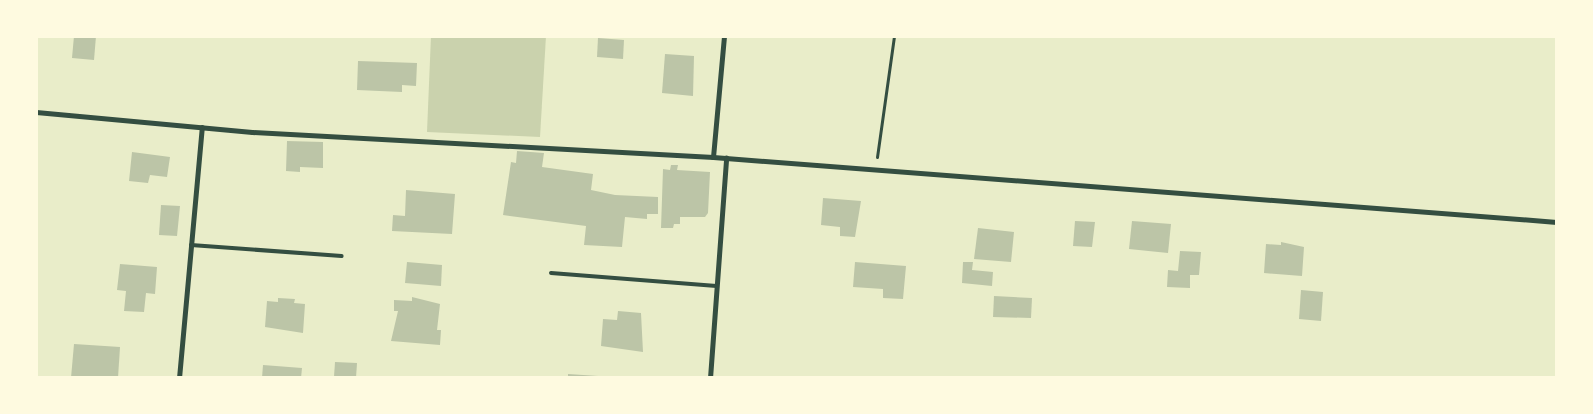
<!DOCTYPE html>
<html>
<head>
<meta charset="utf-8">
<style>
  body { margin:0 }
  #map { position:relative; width:1593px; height:414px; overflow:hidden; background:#e9edc9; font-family:Literata,serif }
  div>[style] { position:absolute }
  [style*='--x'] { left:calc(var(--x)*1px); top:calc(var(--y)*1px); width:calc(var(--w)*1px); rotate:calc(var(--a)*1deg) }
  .green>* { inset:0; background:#cad2ad }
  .building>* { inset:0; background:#bcc5a7 }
  .path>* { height:3px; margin:-1.5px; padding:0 1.5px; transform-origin:1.5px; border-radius:1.5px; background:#344e41 }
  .service>* { height:4px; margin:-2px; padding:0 2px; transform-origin:2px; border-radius:2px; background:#344e41 }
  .minor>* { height:5px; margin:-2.5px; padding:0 2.5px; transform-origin:2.5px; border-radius:2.5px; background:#344e41 }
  span { translate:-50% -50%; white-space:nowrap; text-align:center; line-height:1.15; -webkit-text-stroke:4px #fefae0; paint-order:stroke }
  .frame { position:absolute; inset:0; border:38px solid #fefae0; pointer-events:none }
</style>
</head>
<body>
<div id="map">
  <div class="green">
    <div style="clip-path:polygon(431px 36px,546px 36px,540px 137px,427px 132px)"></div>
  </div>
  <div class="building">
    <div style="clip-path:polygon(74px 36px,96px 36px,94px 60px,72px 58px)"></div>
    <div style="clip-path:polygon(598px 38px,624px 40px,623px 59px,597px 57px)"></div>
    <div style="clip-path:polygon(665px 54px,694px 56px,693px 96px,662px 93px)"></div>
    <div style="clip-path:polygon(358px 61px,417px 63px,416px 86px,402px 85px,402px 92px,357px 90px)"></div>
    <div style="clip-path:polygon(287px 141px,323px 142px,323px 168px,300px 167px,300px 172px,286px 171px)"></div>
    <div style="clip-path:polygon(517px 151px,544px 153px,542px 167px,593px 174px,591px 190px,615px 195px,658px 197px,658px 214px,647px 214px,647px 219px,625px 217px,622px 247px,584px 245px,586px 226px,503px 215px,511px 162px,516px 163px)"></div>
    <div style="clip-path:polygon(132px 152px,170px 157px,167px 177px,150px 175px,148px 183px,129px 181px)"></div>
    <div style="clip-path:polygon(671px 165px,678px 165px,677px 170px,710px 172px,708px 213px,705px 217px,680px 217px,680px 224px,674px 224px,673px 228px,661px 228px,663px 169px,670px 170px)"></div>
    <div style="clip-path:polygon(406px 190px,455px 194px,452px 234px,392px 231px,393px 215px,405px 216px)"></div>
    <div style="clip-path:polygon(823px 198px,861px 201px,855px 237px,840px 236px,840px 227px,821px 225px)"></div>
    <div style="clip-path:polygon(161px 205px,180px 206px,177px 236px,159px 235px)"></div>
    <div style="clip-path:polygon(1075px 221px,1095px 222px,1092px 247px,1073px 246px)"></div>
    <div style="clip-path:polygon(1132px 221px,1171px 224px,1168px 253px,1129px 249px)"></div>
    <div style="clip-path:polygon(978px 228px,1014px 232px,1011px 262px,974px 259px)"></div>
    <div style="clip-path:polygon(1281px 242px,1304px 247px,1302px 276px,1264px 273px,1266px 244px,1281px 245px)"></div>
    <div style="clip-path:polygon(1180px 251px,1201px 252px,1199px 275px,1190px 275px,1190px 288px,1167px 287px,1168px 270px,1178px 271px)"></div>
    <div style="clip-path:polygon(407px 262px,442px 265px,441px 286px,405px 283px)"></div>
    <div style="clip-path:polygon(855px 262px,906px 266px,903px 299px,883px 298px,883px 289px,853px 287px)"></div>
    <div style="clip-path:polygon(963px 262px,973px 262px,972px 270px,993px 272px,992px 286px,962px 283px)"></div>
    <div style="clip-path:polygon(120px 264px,157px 267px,155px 294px,146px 293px,144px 312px,124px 311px,126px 291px,117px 290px)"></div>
    <div style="clip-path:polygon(1301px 290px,1323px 292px,1321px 321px,1299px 319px)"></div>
    <div style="clip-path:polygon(994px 296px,1032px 298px,1031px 318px,993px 317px)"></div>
    <div style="clip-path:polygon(412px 297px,440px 304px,437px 330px,441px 330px,440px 345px,391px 341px,398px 311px,394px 311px,394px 300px,412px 301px)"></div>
    <div style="clip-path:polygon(278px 298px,295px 299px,294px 303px,305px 304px,303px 333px,265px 327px,267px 301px,278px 302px)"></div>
    <div style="clip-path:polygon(618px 311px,641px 313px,643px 352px,601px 346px,603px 319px,617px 320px)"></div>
    <div style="clip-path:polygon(74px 344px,120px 347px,118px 378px,71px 378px)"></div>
    <div style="clip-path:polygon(335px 362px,357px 363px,356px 378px,334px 377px)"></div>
    <div style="clip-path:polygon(263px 365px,302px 368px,301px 378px,262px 378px)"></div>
    <div style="clip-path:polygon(568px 374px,598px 376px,598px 378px,568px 378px)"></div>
  </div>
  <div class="path">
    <div style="--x:877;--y:157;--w:122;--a:-82"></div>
  </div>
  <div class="service">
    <div style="--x:191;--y:245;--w:151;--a:4.2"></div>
    <div style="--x:551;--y:273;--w:166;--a:4.5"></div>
  </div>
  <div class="minor">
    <div style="--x:36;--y:112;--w:217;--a:5.3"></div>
    <div style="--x:252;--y:132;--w:462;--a:3.1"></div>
    <div style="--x:713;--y:157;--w:846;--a:4.4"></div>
    <div style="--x:713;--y:157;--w:121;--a:-84.8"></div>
    <div style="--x:179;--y:378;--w:252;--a:-84.8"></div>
    <div style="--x:710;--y:378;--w:221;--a:-85.8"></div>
  </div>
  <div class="frame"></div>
</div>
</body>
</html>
